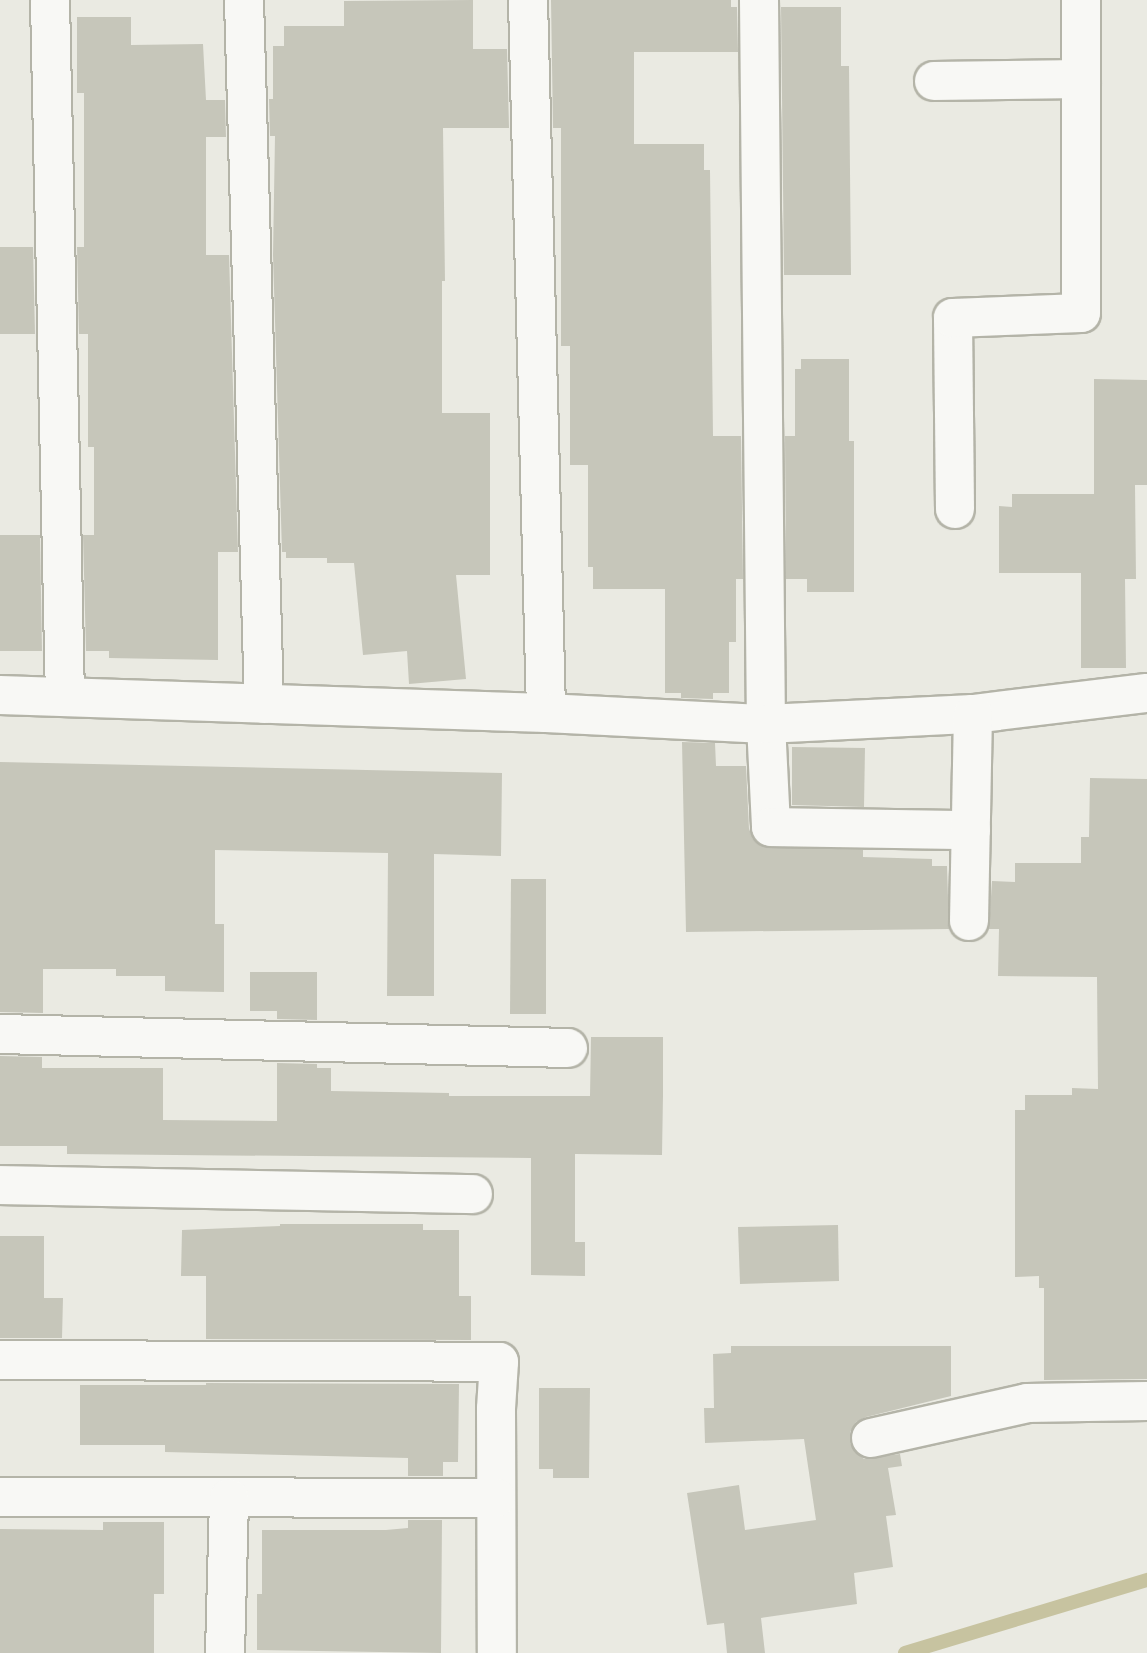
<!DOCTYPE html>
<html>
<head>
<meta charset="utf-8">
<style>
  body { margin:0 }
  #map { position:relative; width:1147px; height:1653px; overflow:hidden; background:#eaeae2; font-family:Arial,sans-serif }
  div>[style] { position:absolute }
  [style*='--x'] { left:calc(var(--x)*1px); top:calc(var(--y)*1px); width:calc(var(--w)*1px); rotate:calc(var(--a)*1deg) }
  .stream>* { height:14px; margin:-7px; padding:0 7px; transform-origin:7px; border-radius:7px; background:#c7c3a0 }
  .building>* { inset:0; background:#c6c6ba }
  .roads { filter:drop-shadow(2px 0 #b4b4a8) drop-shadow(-2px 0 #b4b4a8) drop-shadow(0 2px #b4b4a8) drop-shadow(0 -2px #b4b4a8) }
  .minor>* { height:38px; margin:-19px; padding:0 19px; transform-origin:19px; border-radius:19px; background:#f8f8f5 }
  span { translate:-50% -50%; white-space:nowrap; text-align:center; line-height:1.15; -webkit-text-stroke:7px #f7f7f2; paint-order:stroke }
</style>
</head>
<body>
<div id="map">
  <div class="stream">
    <div style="--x:905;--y:1653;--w:253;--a:-16.8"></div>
  </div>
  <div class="building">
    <div style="clip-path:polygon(473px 0,473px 49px,507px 49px,509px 128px,443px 128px,445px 281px,442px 281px,442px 413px,490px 413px,490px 575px,456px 575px,466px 679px,409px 684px,407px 651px,363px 655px,354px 563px,327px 563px,327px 558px,286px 558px,286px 552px,282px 552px,273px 255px,275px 136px,270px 136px,269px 99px,273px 99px,273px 46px,284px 46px,284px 26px,344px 26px,344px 1px)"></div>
    <div style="clip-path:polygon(551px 0,731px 0,731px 7px,737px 7px,738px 52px,634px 52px,634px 144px,704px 144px,704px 170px,710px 170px,713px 436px,741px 436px,743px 579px,736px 579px,736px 642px,729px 642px,729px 693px,713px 693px,713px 699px,681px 698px,681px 693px,665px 693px,665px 589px,593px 589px,593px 567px,588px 567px,588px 465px,570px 465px,570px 346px,561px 346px,561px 128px,553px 128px)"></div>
    <div style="clip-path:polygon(781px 7px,841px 7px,841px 66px,849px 66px,851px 275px,784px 275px)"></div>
    <div style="clip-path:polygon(77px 17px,131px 17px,131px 45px,203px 44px,206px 100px,225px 100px,226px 137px,206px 137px,206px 255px,229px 255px,238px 552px,218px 552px,218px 660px,109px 658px,109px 651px,86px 651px,83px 535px,94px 535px,94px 447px,88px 447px,88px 334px,79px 334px,77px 247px,84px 247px,84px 93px,77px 93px)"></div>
    <div style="clip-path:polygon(0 247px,33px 247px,35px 334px,0 334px)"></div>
    <div style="clip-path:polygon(801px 359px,849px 359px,849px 441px,854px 441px,854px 592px,807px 592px,807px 579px,786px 579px,785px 436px,795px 436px,795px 369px,801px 369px)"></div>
    <div style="clip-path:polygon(1094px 379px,1147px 380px,1147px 485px,1135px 485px,1136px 579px,1125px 579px,1126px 668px,1081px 668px,1081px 573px,999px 573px,999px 506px,1012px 507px,1012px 494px,1094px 494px)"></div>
    <div style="clip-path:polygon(0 535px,40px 535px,42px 651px,0 651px)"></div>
    <div style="clip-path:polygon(682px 742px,715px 743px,716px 766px,746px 766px,749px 829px,753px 839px,761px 846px,863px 850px,863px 857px,932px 859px,932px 866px,947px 866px,949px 929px,686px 932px)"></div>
    <div style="clip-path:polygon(792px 747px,865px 748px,864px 807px,792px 805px)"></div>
    <div style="clip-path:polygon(0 762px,502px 773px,501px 856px,434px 854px,434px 996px,387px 996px,388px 853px,215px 850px,215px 924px,224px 924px,224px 992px,165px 991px,165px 976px,116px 976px,116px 969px,43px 969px,43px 1013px,0 1012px)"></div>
    <div style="clip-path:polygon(1090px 778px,1147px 779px,1147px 1379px,1044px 1380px,1044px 1288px,1039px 1288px,1039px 1276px,1015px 1277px,1015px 1110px,1025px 1110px,1025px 1095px,1072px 1095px,1072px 1088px,1098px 1089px,1097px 977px,998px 976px,999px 929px,989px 929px,992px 881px,1015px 882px,1015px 863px,1081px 863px,1081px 837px,1089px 837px)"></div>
    <div style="clip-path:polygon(511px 879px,546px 879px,546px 1014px,510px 1014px)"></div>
    <div style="clip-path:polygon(250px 972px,317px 972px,317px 1020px,277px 1019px,277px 1011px,250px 1011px)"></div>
    <div style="clip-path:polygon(591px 1037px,663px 1037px,663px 1095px,662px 1155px,575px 1154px,575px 1242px,585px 1242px,585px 1276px,531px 1275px,531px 1158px,67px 1154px,67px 1146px,0 1146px,0 1056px,42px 1057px,42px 1068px,163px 1068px,163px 1120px,277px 1121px,277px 1063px,317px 1064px,317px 1068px,331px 1068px,331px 1091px,449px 1093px,449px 1096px,590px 1096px)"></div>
    <div style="clip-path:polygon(280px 1224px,423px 1224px,423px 1230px,459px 1230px,459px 1296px,471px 1296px,471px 1340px,206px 1339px,206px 1276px,181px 1276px,182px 1230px,280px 1226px)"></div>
    <div style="clip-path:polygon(838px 1225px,839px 1281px,740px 1284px,738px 1227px)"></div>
    <div style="clip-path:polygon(0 1236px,44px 1236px,44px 1298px,63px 1298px,62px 1338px,0 1338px)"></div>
    <div style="clip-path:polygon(731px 1346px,951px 1346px,951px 1396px,866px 1417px,856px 1422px,850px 1432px,850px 1443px,855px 1452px,864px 1459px,900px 1454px,902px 1466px,888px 1468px,896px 1515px,886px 1516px,893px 1567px,854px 1573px,857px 1604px,761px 1618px,765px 1653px,727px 1653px,724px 1623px,707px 1625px,687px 1493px,739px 1485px,745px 1530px,816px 1520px,804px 1439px,705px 1443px,704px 1408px,714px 1408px,713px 1354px,731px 1353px)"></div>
    <div style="clip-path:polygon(206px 1383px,459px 1384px,458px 1462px,443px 1462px,443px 1476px,408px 1476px,408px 1458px,165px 1452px,165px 1445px,80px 1445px,80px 1385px,206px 1385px)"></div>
    <div style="clip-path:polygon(539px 1388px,590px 1388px,589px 1478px,553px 1478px,553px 1469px,539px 1469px)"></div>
    <div style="clip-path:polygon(408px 1520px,442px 1520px,441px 1653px,257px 1650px,257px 1594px,262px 1594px,262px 1530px,386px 1530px,408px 1528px)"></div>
    <div style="clip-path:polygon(103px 1522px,164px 1522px,164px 1594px,154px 1594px,154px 1653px,0 1653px,0 1529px,103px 1530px)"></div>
  </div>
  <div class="roads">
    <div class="minor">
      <div style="--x:50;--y:0;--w:697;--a:88.77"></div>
      <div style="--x:244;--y:0;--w:704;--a:88.37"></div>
      <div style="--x:528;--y:0;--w:713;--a:88.55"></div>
      <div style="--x:759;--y:0;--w:724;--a:89.45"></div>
      <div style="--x:766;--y:724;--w:103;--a:87.2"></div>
      <div style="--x:771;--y:827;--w:200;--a:0.9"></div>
      <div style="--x:934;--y:81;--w:147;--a:-0.8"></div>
      <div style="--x:955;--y:509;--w:191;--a:-90.6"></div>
      <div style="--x:953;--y:318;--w:128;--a:-2.2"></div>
      <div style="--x:1081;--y:313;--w:313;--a:-90"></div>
      <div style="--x:0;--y:695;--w:546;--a:1.89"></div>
      <div style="--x:546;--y:713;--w:220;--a:2.9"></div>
      <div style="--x:766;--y:724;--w:207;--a:-2.8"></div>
      <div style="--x:973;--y:714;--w:175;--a:-6.9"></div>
      <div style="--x:969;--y:921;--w:207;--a:-88.9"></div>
      <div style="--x:0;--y:1034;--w:568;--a:1.41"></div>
      <div style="--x:0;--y:1185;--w:473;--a:1.1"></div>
      <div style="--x:0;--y:1360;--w:499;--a:0.2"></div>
      <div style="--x:499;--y:1362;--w:47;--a:93.7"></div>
      <div style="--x:496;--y:1409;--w:244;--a:89.8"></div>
      <div style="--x:871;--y:1438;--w:160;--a:-12.6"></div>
      <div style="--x:1027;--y:1403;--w:120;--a:-1"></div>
      <div style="--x:0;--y:1497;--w:496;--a:0.1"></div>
      <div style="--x:225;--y:1653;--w:155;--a:-88.5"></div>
    </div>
  </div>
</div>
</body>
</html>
